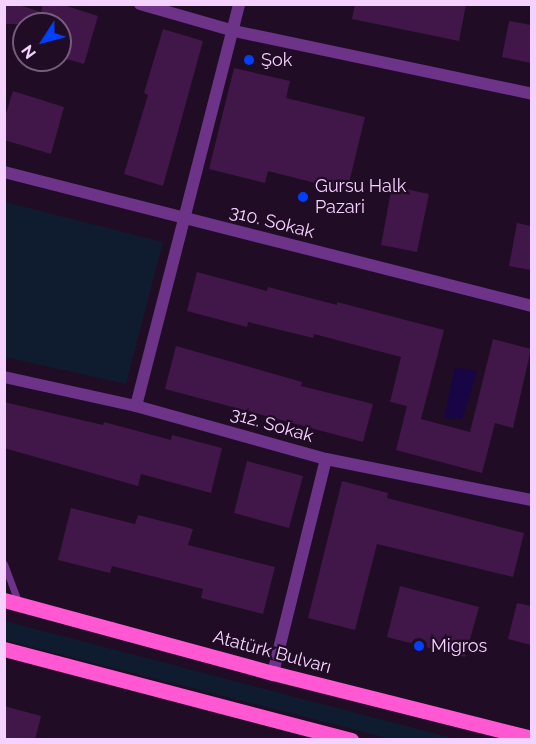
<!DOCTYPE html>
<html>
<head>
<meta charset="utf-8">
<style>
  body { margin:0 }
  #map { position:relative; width:536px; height:744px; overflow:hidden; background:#210c25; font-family:Raleway,sans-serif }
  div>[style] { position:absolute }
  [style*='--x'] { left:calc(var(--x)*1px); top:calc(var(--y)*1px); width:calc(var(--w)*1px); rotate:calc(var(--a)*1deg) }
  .green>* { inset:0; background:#0f1c30 }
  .water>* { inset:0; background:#170546 }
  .building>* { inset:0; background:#401748 }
  .service>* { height:7px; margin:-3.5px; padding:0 3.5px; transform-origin:3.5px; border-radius:3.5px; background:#6d3389 }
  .minor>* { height:12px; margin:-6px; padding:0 6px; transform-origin:6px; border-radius:6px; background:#6d3389 }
  .primary>* { height:15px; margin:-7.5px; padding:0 7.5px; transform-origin:7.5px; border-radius:7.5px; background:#ff58d2 }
  .dots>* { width:16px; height:16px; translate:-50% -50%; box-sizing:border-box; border:3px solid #210c25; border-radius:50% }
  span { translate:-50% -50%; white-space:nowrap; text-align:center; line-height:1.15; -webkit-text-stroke:4.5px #210c25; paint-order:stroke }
  .poi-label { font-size:18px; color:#f4d1ff }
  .left { translate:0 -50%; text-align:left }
  .street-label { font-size:18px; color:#f4d1ff }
  .frame { position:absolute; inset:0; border:6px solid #f4d1ff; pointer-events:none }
  .north { position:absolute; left:12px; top:12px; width:60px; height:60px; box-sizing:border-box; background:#210c25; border:2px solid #755b7c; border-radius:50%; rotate:234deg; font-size:16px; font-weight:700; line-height:24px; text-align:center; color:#f4d1ff }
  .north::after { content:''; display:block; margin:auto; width:21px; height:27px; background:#0040fc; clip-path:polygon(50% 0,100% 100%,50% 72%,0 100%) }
</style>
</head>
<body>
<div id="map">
  <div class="green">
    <div style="clip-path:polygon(5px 202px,163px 242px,126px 384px,5px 357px)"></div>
    <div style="clip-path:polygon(5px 621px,456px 739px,391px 739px,5px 640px)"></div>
  </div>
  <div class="water">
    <div style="clip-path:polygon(455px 368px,477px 371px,462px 419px,444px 418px)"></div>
  </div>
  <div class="building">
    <div style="clip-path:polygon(4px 4px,16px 4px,41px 12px,43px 4px,60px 4px,98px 16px,84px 64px,60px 57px,60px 24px,4px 24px)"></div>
    <div style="clip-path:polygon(355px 4px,466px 4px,459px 41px,352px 19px)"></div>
    <div style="clip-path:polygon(509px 21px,531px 25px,531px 63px,502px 57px)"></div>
    <div style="clip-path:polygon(163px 29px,203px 41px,163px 186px,124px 174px,148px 95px,144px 93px)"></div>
    <div style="clip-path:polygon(234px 68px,290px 81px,286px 98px,365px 117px,347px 191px,268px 171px,265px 183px,209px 169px)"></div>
    <div style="clip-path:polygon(13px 91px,64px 107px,51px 154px,4px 140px,4px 120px)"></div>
    <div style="clip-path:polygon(392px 186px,429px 194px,417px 252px,381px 245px)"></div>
    <div style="clip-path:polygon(517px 223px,531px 226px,531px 270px,509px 266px)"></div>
    <div style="clip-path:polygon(197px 272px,267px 291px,268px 287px,337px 305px,337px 302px,444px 330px,421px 419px,470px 432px,493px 339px,531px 349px,513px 428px,495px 423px,482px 473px,396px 450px,407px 406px,390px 402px,401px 357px,314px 334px,313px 338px,248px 322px,247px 327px,187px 311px)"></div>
    <div style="clip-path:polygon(176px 346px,302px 382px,301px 386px,373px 404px,363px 442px,165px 389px)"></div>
    <div style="clip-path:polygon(4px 402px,103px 425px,104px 422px,171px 440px,172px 435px,222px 448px,211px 493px,141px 474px,138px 486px,4px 448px)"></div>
    <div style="clip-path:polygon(247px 461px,303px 476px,289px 528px,234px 513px)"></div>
    <div style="clip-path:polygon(342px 481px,388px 493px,387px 498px,524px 533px,513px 577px,377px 544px,355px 630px,308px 618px)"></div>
    <div style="clip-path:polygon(71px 508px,135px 524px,138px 515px,193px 529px,188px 545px,275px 567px,263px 614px,201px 598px,203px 589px,112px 566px,110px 573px,58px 560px)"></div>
    <div style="clip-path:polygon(400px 586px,479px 607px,465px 657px,387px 637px)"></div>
    <div style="clip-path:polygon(517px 603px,531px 606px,531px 645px,508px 639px)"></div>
    <div style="clip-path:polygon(4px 706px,41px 716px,35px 740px,4px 740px)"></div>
  </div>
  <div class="service">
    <div style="--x:4;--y:564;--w:43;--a:69.4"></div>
  </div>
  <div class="minor">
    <div style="--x:140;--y:4;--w:98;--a:16"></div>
    <div style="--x:234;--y:31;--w:305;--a:11.9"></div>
    <div style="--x:4;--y:172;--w:545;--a:14.24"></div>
    <div style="--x:4;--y:377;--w:135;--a:12.4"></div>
    <div style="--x:136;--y:406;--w:197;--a:15.6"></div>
    <div style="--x:326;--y:459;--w:210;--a:11.3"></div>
    <div style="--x:136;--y:406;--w:415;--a:-75.6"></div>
    <div style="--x:273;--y:673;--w:220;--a:-76.1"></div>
  </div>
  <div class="primary">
    <div style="--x:4;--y:600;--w:279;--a:15.2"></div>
    <div style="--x:273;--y:673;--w:267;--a:14.1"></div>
    <div style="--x:4;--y:649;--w:359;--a:14.7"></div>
  </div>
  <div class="dots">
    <div style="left:249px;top:60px;background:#0040fc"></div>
    <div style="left:303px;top:197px;background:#0040fc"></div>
    <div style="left:419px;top:646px;background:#0040fc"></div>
  </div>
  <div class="poi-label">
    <span class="left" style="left:261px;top:60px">Şok</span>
    <span class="left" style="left:315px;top:197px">Gursu Halk<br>Pazari</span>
    <span class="left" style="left:431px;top:646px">Migros</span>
  </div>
  <div class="street-label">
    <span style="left:272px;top:222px;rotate:14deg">310. Sokak</span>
    <span style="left:272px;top:425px;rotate:16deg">312. Sokak</span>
    <span style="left:272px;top:652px;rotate:15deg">Atatürk Bulvarı</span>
  </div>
  <div class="frame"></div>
  <div class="north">N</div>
</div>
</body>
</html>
